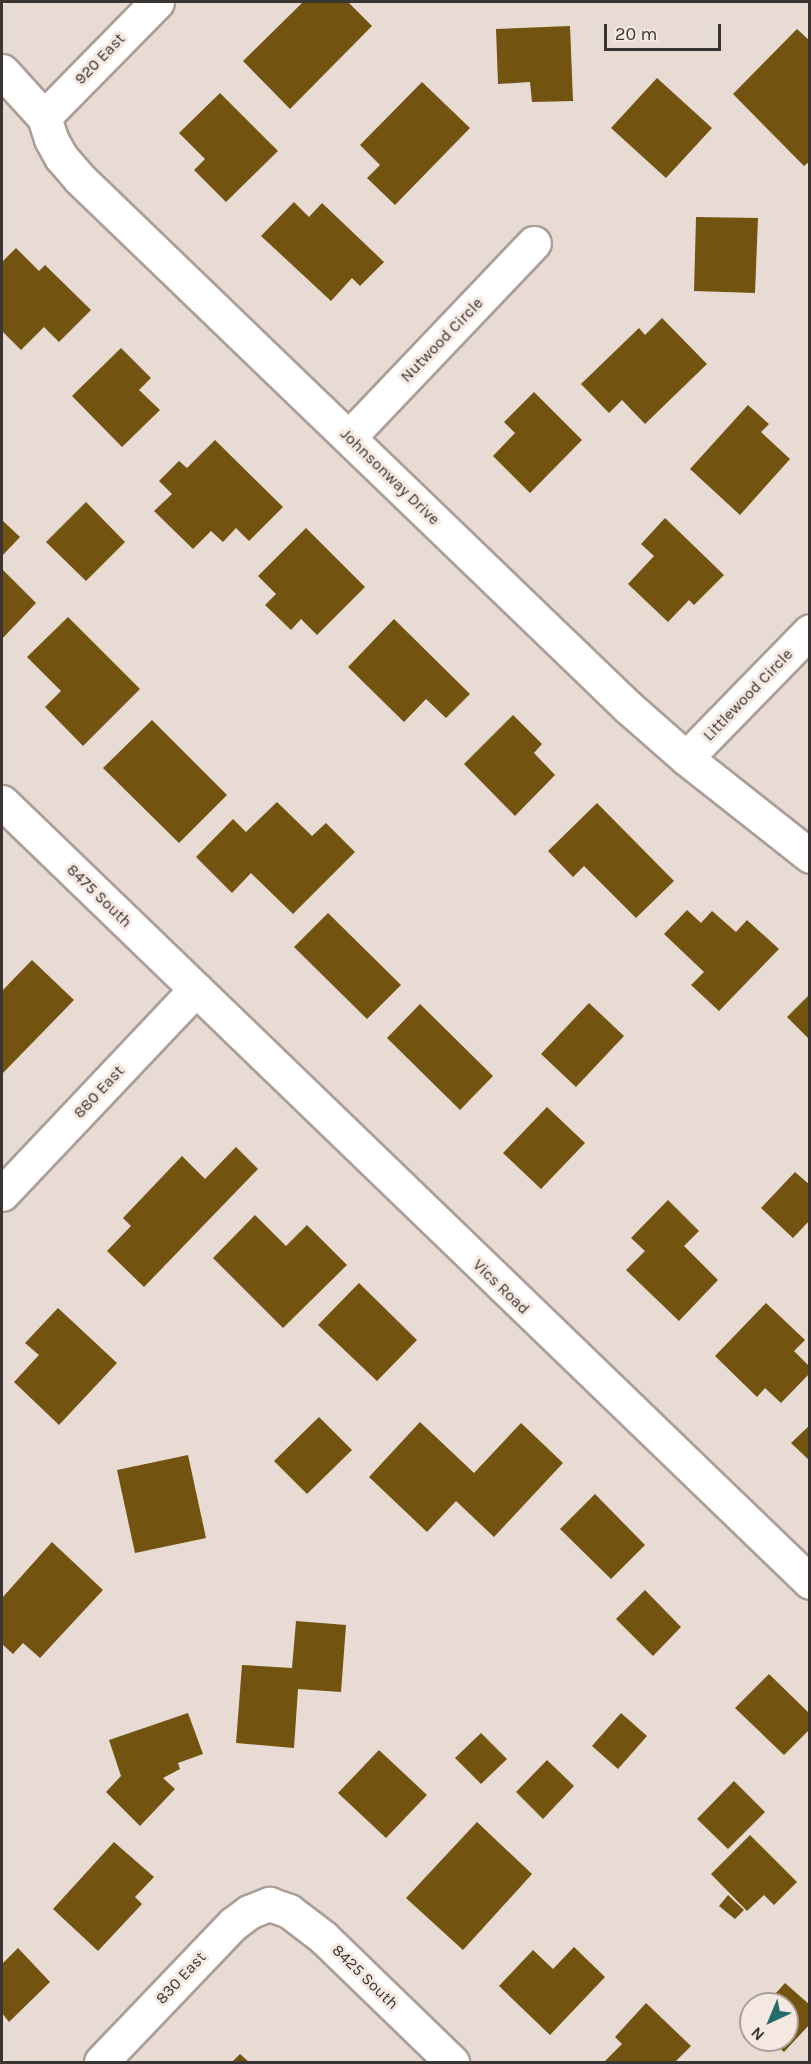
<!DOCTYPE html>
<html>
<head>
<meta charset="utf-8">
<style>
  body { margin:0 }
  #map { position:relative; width:811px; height:2064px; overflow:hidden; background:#e8dbd4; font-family:Karla,sans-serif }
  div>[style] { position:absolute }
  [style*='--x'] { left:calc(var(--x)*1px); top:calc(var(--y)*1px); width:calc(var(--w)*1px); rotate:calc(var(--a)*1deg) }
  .building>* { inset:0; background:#735310 }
  .roads { filter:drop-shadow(2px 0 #ab9f98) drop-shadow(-2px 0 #ab9f98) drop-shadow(0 2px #ab9f98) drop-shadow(0 -2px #ab9f98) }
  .minor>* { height:33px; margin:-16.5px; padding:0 16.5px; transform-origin:16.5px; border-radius:16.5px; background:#fff }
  span { translate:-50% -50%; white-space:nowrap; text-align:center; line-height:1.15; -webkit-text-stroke:6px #f5e8e1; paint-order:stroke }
  .street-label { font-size:16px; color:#3a3533 }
  .frame { position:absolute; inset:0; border:3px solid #3a3533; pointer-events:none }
  .north { position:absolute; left:739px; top:1992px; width:60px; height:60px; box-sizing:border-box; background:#f5e8e1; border:2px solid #aaa09b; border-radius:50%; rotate:224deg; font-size:16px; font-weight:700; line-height:24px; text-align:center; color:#3a3533 }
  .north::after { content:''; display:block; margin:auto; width:21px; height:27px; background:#236e6d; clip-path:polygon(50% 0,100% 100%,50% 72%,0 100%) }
  .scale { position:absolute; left:604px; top:24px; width:117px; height:27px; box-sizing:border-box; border:3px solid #3a3533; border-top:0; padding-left:8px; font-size:18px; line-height:21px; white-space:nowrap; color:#3a3533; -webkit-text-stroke:4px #f5e8e1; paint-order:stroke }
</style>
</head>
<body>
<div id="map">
  <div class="building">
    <div style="clip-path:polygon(303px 2px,348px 2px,372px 26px,290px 109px,243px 61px)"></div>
    <div style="clip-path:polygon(570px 26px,573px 101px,532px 102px,530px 82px,498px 84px,496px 29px)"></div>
    <div style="clip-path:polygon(797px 29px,810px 41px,810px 161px,804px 166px,733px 94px)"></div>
    <div style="clip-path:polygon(657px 78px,712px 128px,666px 178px,611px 128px)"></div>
    <div style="clip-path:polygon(422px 82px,470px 128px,395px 205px,367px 178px,380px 165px,360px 145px)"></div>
    <div style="clip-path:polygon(220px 93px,278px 151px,226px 202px,194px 170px,205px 159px,179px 133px)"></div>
    <div style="clip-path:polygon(294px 202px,309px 217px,322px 203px,384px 262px,360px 286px,352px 278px,331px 301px,261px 236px)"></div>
    <div style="clip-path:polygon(696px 217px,758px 218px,755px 293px,694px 291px)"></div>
    <div style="clip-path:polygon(16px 248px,39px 271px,45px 265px,91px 310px,59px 342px,44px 327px,21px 350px,2px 331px,2px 262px)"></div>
    <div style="clip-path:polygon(662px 318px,707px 364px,645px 424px,622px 400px,609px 413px,581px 384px,639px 328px,645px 335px)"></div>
    <div style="clip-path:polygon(121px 348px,151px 378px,139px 390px,160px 410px,122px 447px,72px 396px)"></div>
    <div style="clip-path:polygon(534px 392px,582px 440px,530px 493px,493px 456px,515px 433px,504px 422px)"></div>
    <div style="clip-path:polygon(748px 405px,769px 424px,761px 432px,790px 459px,740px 515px,690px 469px)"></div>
    <div style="clip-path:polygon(215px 440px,283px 507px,249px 541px,236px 528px,223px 542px,211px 531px,193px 549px,154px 511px,172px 494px,159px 481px,179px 461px,187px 468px)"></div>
    <div style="clip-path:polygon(86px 502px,125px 542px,86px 581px,46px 542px)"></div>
    <div style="clip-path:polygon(665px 518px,724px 575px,694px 605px,689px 600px,668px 622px,628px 584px,654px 556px,641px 544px)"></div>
    <div style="clip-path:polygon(2px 520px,20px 537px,2px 556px)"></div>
    <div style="clip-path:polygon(306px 528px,365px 587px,317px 635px,301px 619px,291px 630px,265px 605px,276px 594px,258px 576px)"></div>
    <div style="clip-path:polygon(2px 569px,36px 603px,2px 639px)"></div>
    <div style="clip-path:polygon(68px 617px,140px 689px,83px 746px,45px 707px,61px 691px,27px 657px)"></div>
    <div style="clip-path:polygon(394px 619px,470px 694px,446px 718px,426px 699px,404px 722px,348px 667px)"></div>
    <div style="clip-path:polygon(513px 715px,542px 744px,534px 753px,555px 775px,515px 816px,464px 764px)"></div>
    <div style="clip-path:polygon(152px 720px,227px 795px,179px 843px,103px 768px)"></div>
    <div style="clip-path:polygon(277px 802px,312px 836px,326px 823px,355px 852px,293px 914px,251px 873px,232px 893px,196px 857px,233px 819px,246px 832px)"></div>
    <div style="clip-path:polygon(597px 803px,674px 881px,636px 918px,584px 866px,573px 877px,548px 851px)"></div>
    <div style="clip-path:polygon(687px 910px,701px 923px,712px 911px,736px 932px,747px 920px,779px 949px,719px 1011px,691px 985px,704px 972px,664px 934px)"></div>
    <div style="clip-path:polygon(328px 913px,401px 985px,367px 1019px,294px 947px)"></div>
    <div style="clip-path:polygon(32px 960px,74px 1000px,2px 1074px,2px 991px)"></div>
    <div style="clip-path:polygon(810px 994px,810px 1040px,787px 1017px)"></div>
    <div style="clip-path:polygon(589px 1003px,624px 1036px,576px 1087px,541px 1054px)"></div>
    <div style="clip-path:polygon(420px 1004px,493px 1076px,460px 1110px,387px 1038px)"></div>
    <div style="clip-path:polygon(547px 1107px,585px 1143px,541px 1189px,503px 1153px)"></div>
    <div style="clip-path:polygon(236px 1147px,258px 1169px,144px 1287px,107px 1251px,131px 1226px,123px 1218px,182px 1156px,205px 1179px)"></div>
    <div style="clip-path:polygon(795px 1172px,810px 1185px,810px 1220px,793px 1238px,761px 1208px)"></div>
    <div style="clip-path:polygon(668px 1200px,699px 1231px,684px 1246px,718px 1280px,679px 1321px,626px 1270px,645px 1251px,631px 1238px)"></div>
    <div style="clip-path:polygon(255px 1215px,286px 1246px,307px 1225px,347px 1265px,283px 1328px,213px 1258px)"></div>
    <div style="clip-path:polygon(359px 1283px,417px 1340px,377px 1381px,318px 1325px)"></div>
    <div style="clip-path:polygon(766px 1303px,805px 1340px,794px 1351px,810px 1367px,810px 1373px,781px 1403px,765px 1388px,757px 1397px,715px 1356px)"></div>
    <div style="clip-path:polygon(58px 1308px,117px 1363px,59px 1425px,14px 1382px,39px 1355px,25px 1343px)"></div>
    <div style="clip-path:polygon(319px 1417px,352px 1450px,307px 1494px,274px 1461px)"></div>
    <div style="clip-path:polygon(420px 1422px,474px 1473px,521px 1423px,563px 1463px,494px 1537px,456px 1501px,427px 1532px,369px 1477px)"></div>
    <div style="clip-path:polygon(810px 1425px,810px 1461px,791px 1443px)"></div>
    <div style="clip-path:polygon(188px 1455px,206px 1538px,135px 1553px,117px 1470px)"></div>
    <div style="clip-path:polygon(595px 1494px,645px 1545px,611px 1579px,560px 1529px)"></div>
    <div style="clip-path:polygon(52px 1542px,103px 1590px,40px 1658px,23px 1643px,13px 1654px,2px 1644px,2px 1598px)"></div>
    <div style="clip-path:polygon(645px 1590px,681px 1627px,653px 1656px,616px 1619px)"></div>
    <div style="clip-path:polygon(296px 1621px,346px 1625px,341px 1692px,298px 1689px,294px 1748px,236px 1743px,242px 1665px,292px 1668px)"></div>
    <div style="clip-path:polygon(769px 1674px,810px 1714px,810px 1729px,784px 1755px,735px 1708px)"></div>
    <div style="clip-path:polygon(188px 1713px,203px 1754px,178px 1763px,180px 1769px,163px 1778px,175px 1789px,140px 1826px,106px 1792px,121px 1776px,109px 1740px)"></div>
    <div style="clip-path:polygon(621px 1713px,647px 1736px,618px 1769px,592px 1746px)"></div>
    <div style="clip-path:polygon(481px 1733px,507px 1759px,481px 1784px,455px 1758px)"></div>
    <div style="clip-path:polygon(379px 1750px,427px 1795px,386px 1838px,338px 1793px)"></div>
    <div style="clip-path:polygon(547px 1760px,574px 1786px,543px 1819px,516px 1792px)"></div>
    <div style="clip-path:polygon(734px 1781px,765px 1812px,728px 1849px,697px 1819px)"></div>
    <div style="clip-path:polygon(477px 1822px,532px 1874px,463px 1950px,406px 1898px)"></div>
    <div style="clip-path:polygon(750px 1835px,797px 1882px,774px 1905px,764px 1895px,747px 1911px,711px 1874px)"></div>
    <div style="clip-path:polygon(114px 1842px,154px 1877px,135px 1897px,142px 1904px,98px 1951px,53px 1909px)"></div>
    <div style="clip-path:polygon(728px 1895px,744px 1910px,735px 1919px,719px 1906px)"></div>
    <div style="clip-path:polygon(574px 1947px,605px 1977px,550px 2035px,499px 1986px,533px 1950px,553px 1969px)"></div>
    <div style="clip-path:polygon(18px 1948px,50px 1982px,9px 2022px,2px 2013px,2px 1964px)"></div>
    <div style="clip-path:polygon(785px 1983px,810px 2005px,810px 2024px,784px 2052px,771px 2040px,787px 2040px,787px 2004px,766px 2004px)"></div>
    <div style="clip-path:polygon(646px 2003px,691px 2046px,675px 2062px,604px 2062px,622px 2044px,615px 2037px)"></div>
    <div style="clip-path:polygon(240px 2054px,249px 2062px,232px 2062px)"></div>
  </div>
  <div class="roads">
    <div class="minor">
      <div style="--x:2;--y:71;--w:62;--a:47.6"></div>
      <div style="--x:44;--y:117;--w:23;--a:72"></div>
      <div style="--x:51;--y:139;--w:21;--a:61"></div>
      <div style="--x:61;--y:157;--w:28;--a:49"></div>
      <div style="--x:79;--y:178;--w:762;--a:43.94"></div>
      <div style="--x:628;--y:707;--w:77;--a:41.3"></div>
      <div style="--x:686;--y:758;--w:158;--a:38.3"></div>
      <div style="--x:44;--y:117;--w:161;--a:-45.5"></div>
      <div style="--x:349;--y:437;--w:268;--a:-46.4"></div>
      <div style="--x:686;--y:758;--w:177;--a:-45.7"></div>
      <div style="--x:2;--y:802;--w:1123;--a:43.99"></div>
      <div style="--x:2;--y:1194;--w:282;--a:-46.6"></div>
      <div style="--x:101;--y:2062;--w:191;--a:-46.3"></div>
      <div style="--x:233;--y:1924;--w:20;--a:-37"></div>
      <div style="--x:249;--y:1912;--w:22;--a:-22"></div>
      <div style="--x:269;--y:1904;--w:21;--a:19"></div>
      <div style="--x:289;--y:1911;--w:43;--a:37.4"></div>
      <div style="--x:323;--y:1937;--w:180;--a:44.1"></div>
    </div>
  </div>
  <div class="street-label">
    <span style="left:100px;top:59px;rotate:-46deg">920 East</span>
    <span style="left:442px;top:340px;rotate:-46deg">Nutwood Circle</span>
    <span style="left:390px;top:477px;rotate:44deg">Johnsonway Drive</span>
    <span style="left:748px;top:695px;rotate:-46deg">Littlewood Circle</span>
    <span style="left:99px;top:896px;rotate:44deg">8475 South</span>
    <span style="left:99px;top:1092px;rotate:-47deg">880 East</span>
    <span style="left:501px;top:1287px;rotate:44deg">Vics Road</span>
    <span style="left:365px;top:1977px;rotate:44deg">8425 South</span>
    <span style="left:181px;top:1978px;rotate:-47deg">830 East</span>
  </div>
  <div class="frame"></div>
  <div class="north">N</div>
  <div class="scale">20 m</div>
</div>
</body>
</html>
